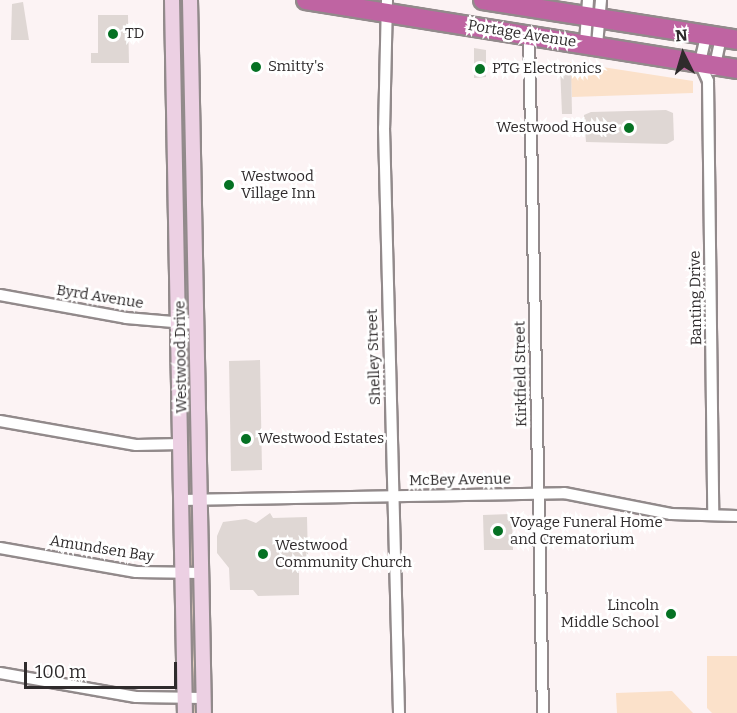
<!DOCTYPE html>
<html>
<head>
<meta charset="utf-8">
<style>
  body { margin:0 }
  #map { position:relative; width:737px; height:713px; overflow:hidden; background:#fcf3f4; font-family:Bitter,serif }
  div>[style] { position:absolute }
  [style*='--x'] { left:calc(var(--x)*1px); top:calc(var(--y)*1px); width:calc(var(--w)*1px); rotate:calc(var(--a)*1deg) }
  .green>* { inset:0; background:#fbe1ca }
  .building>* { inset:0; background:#dfd7d4 }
  .roads { filter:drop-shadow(2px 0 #928a8b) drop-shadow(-2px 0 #928a8b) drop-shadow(0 2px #928a8b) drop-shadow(0 -2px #928a8b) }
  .street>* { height:10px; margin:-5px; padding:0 5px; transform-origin:5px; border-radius:5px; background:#fff }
  .secondary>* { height:14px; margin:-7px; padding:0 7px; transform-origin:7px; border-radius:7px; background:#ecd0e3 }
  .highway>* { height:18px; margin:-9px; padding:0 9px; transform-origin:9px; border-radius:9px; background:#bf64a2 }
  .dots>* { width:16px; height:16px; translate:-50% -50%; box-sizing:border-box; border:3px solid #fff; border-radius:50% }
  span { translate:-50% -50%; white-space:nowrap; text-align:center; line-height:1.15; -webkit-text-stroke:5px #fff; paint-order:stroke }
  .poi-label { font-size:15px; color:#2f2b2c }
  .left { translate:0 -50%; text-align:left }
  .right { translate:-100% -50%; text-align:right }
  .street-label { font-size:15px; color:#2f2b2c }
  .north { position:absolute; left:653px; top:24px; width:60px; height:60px; -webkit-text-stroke:4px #fff; paint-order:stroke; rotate:355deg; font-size:16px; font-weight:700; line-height:24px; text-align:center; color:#2f2b2c }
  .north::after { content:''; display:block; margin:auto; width:21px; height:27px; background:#2f2b2c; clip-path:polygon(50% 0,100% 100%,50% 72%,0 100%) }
  .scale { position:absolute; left:24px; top:662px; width:153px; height:27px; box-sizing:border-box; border:3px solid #2f2b2c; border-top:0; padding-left:8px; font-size:18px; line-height:21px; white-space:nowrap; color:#2f2b2c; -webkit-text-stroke:4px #fff; paint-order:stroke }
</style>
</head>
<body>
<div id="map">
  <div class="green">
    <div style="clip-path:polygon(172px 0,190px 0,194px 212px,177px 212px)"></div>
    <div style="clip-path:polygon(570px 62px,693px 81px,693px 93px,572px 97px)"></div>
    <div style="clip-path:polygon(180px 321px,197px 324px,204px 713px,185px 713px)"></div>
    <div style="clip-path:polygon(707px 656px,737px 656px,737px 713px,712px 713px,707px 708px)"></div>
    <div style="clip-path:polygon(672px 691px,693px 713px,617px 713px,616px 693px)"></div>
  </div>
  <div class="building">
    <div style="clip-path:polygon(23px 2px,29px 40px,11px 40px,12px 4px)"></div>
    <div style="clip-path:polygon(98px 15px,128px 15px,129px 63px,91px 63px,91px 53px,98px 53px)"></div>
    <div style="clip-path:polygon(474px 48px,486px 50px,486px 77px,474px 78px)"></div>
    <div style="clip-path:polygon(560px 66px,571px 66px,572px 114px,562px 114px)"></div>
    <div style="clip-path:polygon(666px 110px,673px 113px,674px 140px,667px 144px,586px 142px,584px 115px,591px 112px)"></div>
    <div style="clip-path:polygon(260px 360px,262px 470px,231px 471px,229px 361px)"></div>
    <div style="clip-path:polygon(270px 513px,273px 518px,307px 517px,308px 559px,299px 563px,299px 595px,258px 596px,253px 590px,230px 590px,229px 568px,217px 553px,217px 536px,223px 522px,246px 519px,256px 523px)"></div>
    <div style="clip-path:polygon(512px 514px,513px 550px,484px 550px,483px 515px)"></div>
  </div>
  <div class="roads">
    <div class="street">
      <div style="--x:387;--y:0;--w:128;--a:91.3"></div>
      <div style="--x:384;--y:128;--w:585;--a:88.53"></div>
      <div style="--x:529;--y:34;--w:679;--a:88.82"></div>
      <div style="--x:706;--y:36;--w:28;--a:103"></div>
      <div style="--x:700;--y:63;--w:20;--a:66"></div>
      <div style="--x:708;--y:81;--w:434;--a:89.3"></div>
      <div style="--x:585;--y:43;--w:43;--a:-86"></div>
      <div style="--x:597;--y:45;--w:45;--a:-84.9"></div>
      <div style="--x:714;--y:70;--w:33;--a:-78"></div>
      <div style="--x:0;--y:295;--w:128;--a:10.3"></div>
      <div style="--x:126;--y:318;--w:71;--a:4.8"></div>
      <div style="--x:0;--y:421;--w:138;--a:10"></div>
      <div style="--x:136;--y:445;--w:45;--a:-1.3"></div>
      <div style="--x:181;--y:500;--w:383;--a:-1"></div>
      <div style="--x:564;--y:493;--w:109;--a:11.1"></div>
      <div style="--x:671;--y:514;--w:66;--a:1.7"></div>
      <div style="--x:0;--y:548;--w:138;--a:10"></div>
      <div style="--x:136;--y:572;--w:65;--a:0.9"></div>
      <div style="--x:0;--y:673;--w:138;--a:10"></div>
      <div style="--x:136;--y:697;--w:67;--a:0.9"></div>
    </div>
    <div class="secondary">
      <div style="--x:172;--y:0;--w:713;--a:88.96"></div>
      <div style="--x:190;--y:0;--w:713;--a:88.88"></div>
    </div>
    <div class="highway">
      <div style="--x:306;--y:0;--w:436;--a:9.1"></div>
      <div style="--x:483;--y:0;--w:257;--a:8.9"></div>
    </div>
  </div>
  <div class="dots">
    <div style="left:113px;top:34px;background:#057123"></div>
    <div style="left:256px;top:67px;background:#057123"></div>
    <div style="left:480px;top:69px;background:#057123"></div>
    <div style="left:629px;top:128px;background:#057123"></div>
    <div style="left:229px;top:185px;background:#057123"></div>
    <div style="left:246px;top:439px;background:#057123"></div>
    <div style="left:498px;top:531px;background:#057123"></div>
    <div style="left:263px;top:554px;background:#057123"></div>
    <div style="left:671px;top:614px;background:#057123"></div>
  </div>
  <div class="poi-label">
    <span class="left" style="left:125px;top:34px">TD</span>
    <span class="left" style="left:268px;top:67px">Smitty's</span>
    <span class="left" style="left:492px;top:69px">PTG Electronics</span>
    <span class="right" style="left:617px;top:128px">Westwood House</span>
    <span class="left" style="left:241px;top:185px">Westwood<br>Village Inn</span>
    <span class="left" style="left:258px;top:439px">Westwood Estates</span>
    <span class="left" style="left:510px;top:531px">Voyage Funeral Home<br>and Crematorium</span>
    <span class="left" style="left:275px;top:554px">Westwood<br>Community Church</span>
    <span class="right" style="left:659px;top:614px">Lincoln<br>Middle School</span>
  </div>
  <div class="street-label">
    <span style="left:522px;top:34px;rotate:9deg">Portage Avenue</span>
    <span style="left:100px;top:297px;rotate:9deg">Byrd Avenue</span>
    <span style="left:696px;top:298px;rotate:-91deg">Banting Drive</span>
    <span style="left:181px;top:357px;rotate:-91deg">Westwood Drive</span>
    <span style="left:374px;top:357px;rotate:-92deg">Shelley Street</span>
    <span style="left:521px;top:374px;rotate:-91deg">Kirkfield Street</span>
    <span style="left:460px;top:480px;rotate:-1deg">McBey Avenue</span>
    <span style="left:102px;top:549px;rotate:9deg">Amundsen Bay</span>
  </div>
  <div class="north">N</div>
  <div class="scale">100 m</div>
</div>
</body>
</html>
